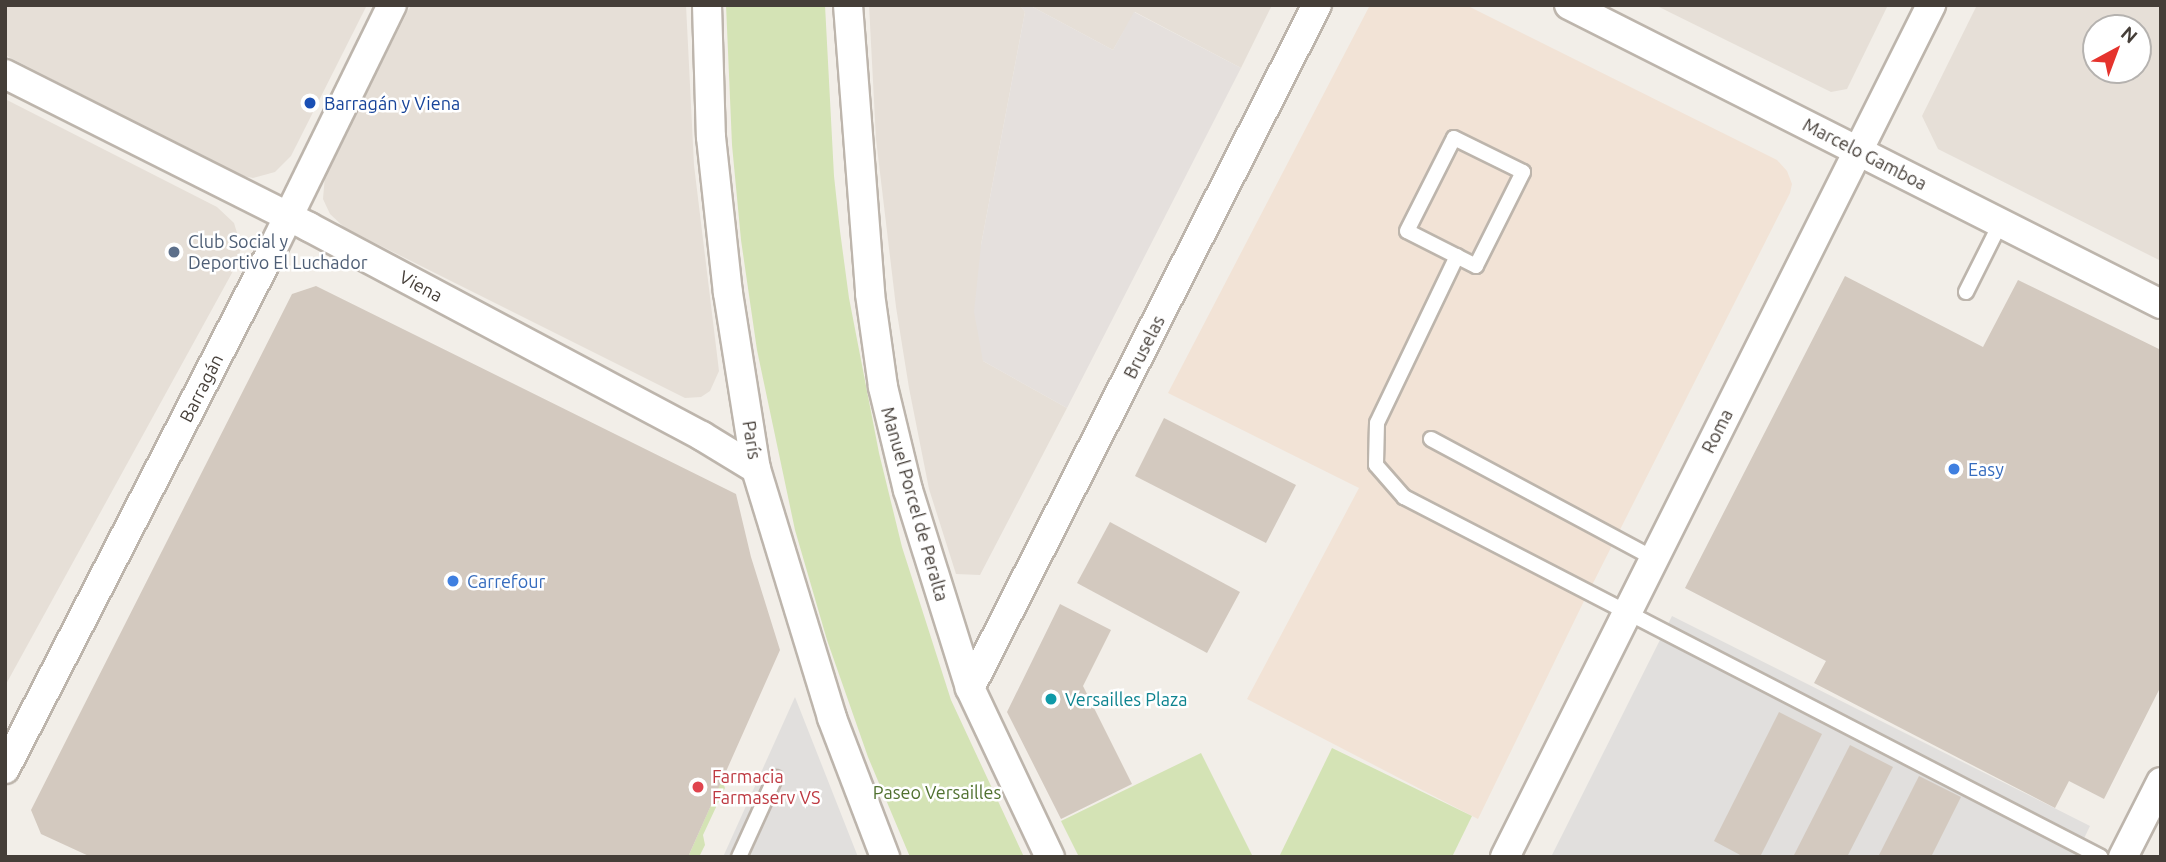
<!DOCTYPE html>
<html>
<head>
<meta charset="utf-8">
<style>
  body { margin:0 }
  #map { position:relative; width:2166px; height:862px; overflow:hidden; background:#f2eee8; font-family:Ubuntu,sans-serif }
  div>[style] { position:absolute }
  [style*='--x'] { left:calc(var(--x)*1px); top:calc(var(--y)*1px); width:calc(var(--w)*1px); rotate:calc(var(--a)*1deg) }
  .residential>* { inset:0; background:#e6dfd7 }
  .commercial>* { inset:0; background:#f2e3d6 }
  .industrial>* { inset:0; background:#e5e0dd }
  .green>* { inset:0; background:#d4e3b5 }
  .parking>* { inset:0; background:#e1dfdd }
  .building>* { inset:0; background:#d3c9bf }
  .roads { filter:drop-shadow(2px 0 #bdb5ac) drop-shadow(-2px 0 #bdb5ac) drop-shadow(0 2px #bdb5ac) drop-shadow(0 -2px #bdb5ac) }
  .lane>* { height:14px; margin:-7px; padding:0 7px; transform-origin:7px; border-radius:7px; background:#fff }
  .street>* { height:28px; margin:-14px; padding:0 14px; transform-origin:14px; border-radius:14px; background:#fff }
  .dots>* { width:19px; height:19px; translate:-50% -50%; box-sizing:border-box; border:4px solid #fff; border-radius:50% }
  span { translate:-50% -50%; white-space:nowrap; text-align:center; line-height:1.15; -webkit-text-stroke:5px #fff; paint-order:stroke }
  .transit-label { font-size:18px; color:#164399 }
  .left { translate:0 -50%; text-align:left }
  .street-label { font-size:18px; color:#453e38 }
  .service-label { font-size:18px; color:#4e5e75 }
  .shop-label { font-size:18px; color:#366cbe }
  .culture-label { font-size:18px; color:#0d838f }
  .health-label { font-size:18px; color:#be3a42 }
  .park-label { font-size:18px; color:#517130 }
  .frame { position:absolute; inset:0; border:7px solid #453e38; pointer-events:none }
  .north { position:absolute; left:2082px; top:14px; width:70px; height:70px; box-sizing:border-box; background:#fff; border:2px solid #b5b2af; border-radius:50%; rotate:41deg; font-size:19px; font-weight:700; line-height:28px; text-align:center; color:#453e38 }
  .north::after { content:''; display:block; margin:auto; width:24px; height:32px; background:#e5332d; clip-path:polygon(50% 0,100% 100%,50% 72%,0 100%) }
</style>
</head>
<body>
<div id="map">
  <div class="residential">
    <div style="clip-path:polygon(5px 5px,367px 5px,291px 156px,275px 172px,253px 178px,239px 175px,5px 55px)"></div>
    <div style="clip-path:polygon(411px 5px,686px 5px,694px 165px,719px 371px,710px 391px,701px 397px,685px 398px,345px 228px,330px 214px,323px 199px,325px 175px)"></div>
    <div style="clip-path:polygon(869px 5px,1020px 5px,1025px 12px,981px 245px,983px 361px,1067px 408px,980px 575px,956px 574px,929px 489px,909px 388px,896px 307px,876px 139px)"></div>
    <div style="clip-path:polygon(1029px 5px,1272px 5px,1241px 68px,1135px 12px,1113px 50px)"></div>
    <div style="clip-path:polygon(1655px 5px,1888px 5px,1847px 89px,1831px 92px)"></div>
    <div style="clip-path:polygon(evenodd,1977px 5px,2161px 5px,2161px 261px,1938px 149px,1922px 116px,1977px 5px,2138px 28px,2138px 70px,2096px 70px,2096px 28px,2138px 28px)"></div>
    <div style="clip-path:polygon(5px 99px,217px 207px,234px 223px,241px 246px,238px 262px,5px 686px)"></div>
  </div>
  <div class="commercial">
    <div style="clip-path:polygon(1370px 5px,1466px 5px,1777px 160px,1787px 171px,1792px 184px,1790px 193px,1584px 601px,1478px 819px,1247px 699px,1359px 488px,1168px 393px)"></div>
  </div>
  <div class="industrial">
    <div style="clip-path:polygon(1020px 5px,1029px 5px,1113px 50px,1134px 12px,1241px 68px,1067px 408px,983px 361px,974px 312px,981px 245px,1025px 12px)"></div>
  </div>
  <div class="green">
    <div style="clip-path:polygon(726px 5px,825px 5px,834px 176px,840px 231px,849px 298px,879px 453px,902px 547px,951px 700px,1024px 857px,910px 857px,868px 757px,827px 640px,795px 530px,757px 350px,741px 240px,732px 145px)"></div>
    <div style="clip-path:polygon(1332px 748px,1472px 816px,1452px 857px,1279px 857px)"></div>
    <div style="clip-path:polygon(1201px 753px,1253px 857px,1079px 857px,1061px 821px)"></div>
    <div style="clip-path:polygon(722px 780px,725px 788px,703px 835px,705px 845px,699px 857px,688px 857px)"></div>
  </div>
  <div class="parking">
    <div style="clip-path:polygon(1672px 616px,2090px 826px,2075px 857px,1551px 857px)"></div>
    <div style="clip-path:polygon(795px 697px,858px 857px,723px 857px)"></div>
  </div>
  <div class="building">
    <div style="clip-path:polygon(1845px 276px,1983px 347px,2018px 280px,2161px 350px,2161px 686px,2104px 799px,2069px 781px,2055px 808px,1814px 683px,1826px 661px,1685px 588px)"></div>
    <div style="clip-path:polygon(316px 286px,736px 494px,751px 557px,780px 650px,688px 857px,91px 857px,41px 834px,31px 810px,292px 294px)"></div>
    <div style="clip-path:polygon(1164px 418px,1296px 485px,1266px 543px,1135px 476px)"></div>
    <div style="clip-path:polygon(1110px 522px,1240px 592px,1207px 653px,1077px 583px)"></div>
    <div style="clip-path:polygon(1060px 604px,1111px 630px,1083px 686px,1132px 784px,1061px 819px,1007px 712px)"></div>
    <div style="clip-path:polygon(1779px 712px,1822px 734px,1760px 857px,1744px 857px,1714px 841px)"></div>
    <div style="clip-path:polygon(1850px 745px,1893px 767px,1847px 857px,1793px 857px)"></div>
    <div style="clip-path:polygon(1919px 776px,1961px 797px,1931px 857px,1878px 857px)"></div>
  </div>
  <div class="roads">
    <div class="lane">
      <div style="--x:1454;--y:138;--w:77;--a:26.2"></div>
      <div style="--x:1523;--y:172;--w:105;--a:116.6"></div>
      <div style="--x:1476;--y:266;--w:77;--a:-153.1"></div>
      <div style="--x:1407;--y:231;--w:104;--a:-63.2"></div>
      <div style="--x:1457;--y:256;--w:185;--a:115.6"></div>
      <div style="--x:1377;--y:423;--w:42;--a:91.4"></div>
      <div style="--x:1376;--y:465;--w:43;--a:48.8"></div>
      <div style="--x:1404;--y:497;--w:784;--a:27.32"></div>
      <div style="--x:1966;--y:292;--w:78;--a:-63.4"></div>
      <div style="--x:1431;--y:439;--w:252;--a:28.2"></div>
      <div style="--x:739;--y:857;--w:87;--a:-65.5"></div>
    </div>
    <div class="street">
      <div style="--x:707;--y:5;--w:132;--a:88.3"></div>
      <div style="--x:711;--y:137;--w:157;--a:83.8"></div>
      <div style="--x:728;--y:293;--w:178;--a:81"></div>
      <div style="--x:756;--y:469;--w:260;--a:73"></div>
      <div style="--x:832;--y:718;--w:149;--a:69.1"></div>
      <div style="--x:848;--y:5;--w:290;--a:85.6"></div>
      <div style="--x:870;--y:294;--w:94;--a:82"></div>
      <div style="--x:883;--y:387;--w:106;--a:76.4"></div>
      <div style="--x:908;--y:490;--w:207;--a:72.6"></div>
      <div style="--x:970;--y:688;--w:187;--a:64.7"></div>
      <div style="--x:1569;--y:5;--w:663;--a:26.8"></div>
      <div style="--x:5;--y:74;--w:340;--a:26.7"></div>
      <div style="--x:309;--y:227;--w:445;--a:28"></div>
      <div style="--x:702;--y:436;--w:63;--a:31.4"></div>
      <div style="--x:970;--y:688;--w:766;--a:-63.07"></div>
      <div style="--x:5;--y:769;--w:579;--a:-62.77"></div>
      <div style="--x:270;--y:254;--w:277;--a:-63.9"></div>
      <div style="--x:1505;--y:857;--w:953;--a:-63.43"></div>
      <div style="--x:2123;--y:857;--w:84;--a:-63.1"></div>
    </div>
  </div>
  <div class="dots">
    <div style="left:310px;top:103px;background:#1a4fb4"></div>
    <div style="left:174px;top:252px;background:#5c6f8a"></div>
    <div style="left:1954px;top:469px;background:#3f7fe0"></div>
    <div style="left:453px;top:581px;background:#3f7fe0"></div>
    <div style="left:1051px;top:699px;background:#0f9aa8"></div>
    <div style="left:698px;top:787px;background:#e0444e"></div>
  </div>
  <div class="transit-label">
    <span class="left" style="left:324px;top:103px">Barragán y Viena</span>
  </div>
  <div class="street-label">
    <span style="left:1865px;top:154px;rotate:27deg">Marcelo Gamboa</span>
    <span style="left:421px;top:286px;rotate:28deg">Viena</span>
    <span style="left:1144px;top:347px;rotate:-63deg">Bruselas</span>
    <span style="left:201px;top:388px;rotate:-63deg">Barragán</span>
    <span style="left:1717px;top:431px;rotate:-63deg">Roma</span>
    <span style="left:752px;top:440px;rotate:81deg">París</span>
    <span style="left:915px;top:504px;rotate:74deg">Manuel Porcel de Peralta</span>
  </div>
  <div class="service-label">
    <span class="left" style="left:188px;top:252px">Club Social y<br>Deportivo El Luchador</span>
  </div>
  <div class="shop-label">
    <span class="left" style="left:1968px;top:469px">Easy</span>
    <span class="left" style="left:467px;top:581px">Carrefour</span>
  </div>
  <div class="culture-label">
    <span class="left" style="left:1065px;top:699px">Versailles Plaza</span>
  </div>
  <div class="health-label">
    <span class="left" style="left:712px;top:787px">Farmacia<br>Farmaserv VS</span>
  </div>
  <div class="park-label">
    <span style="left:937px;top:792px">Paseo Versailles</span>
  </div>
  <div class="frame"></div>
  <div class="north">N</div>
</div>
</body>
</html>
